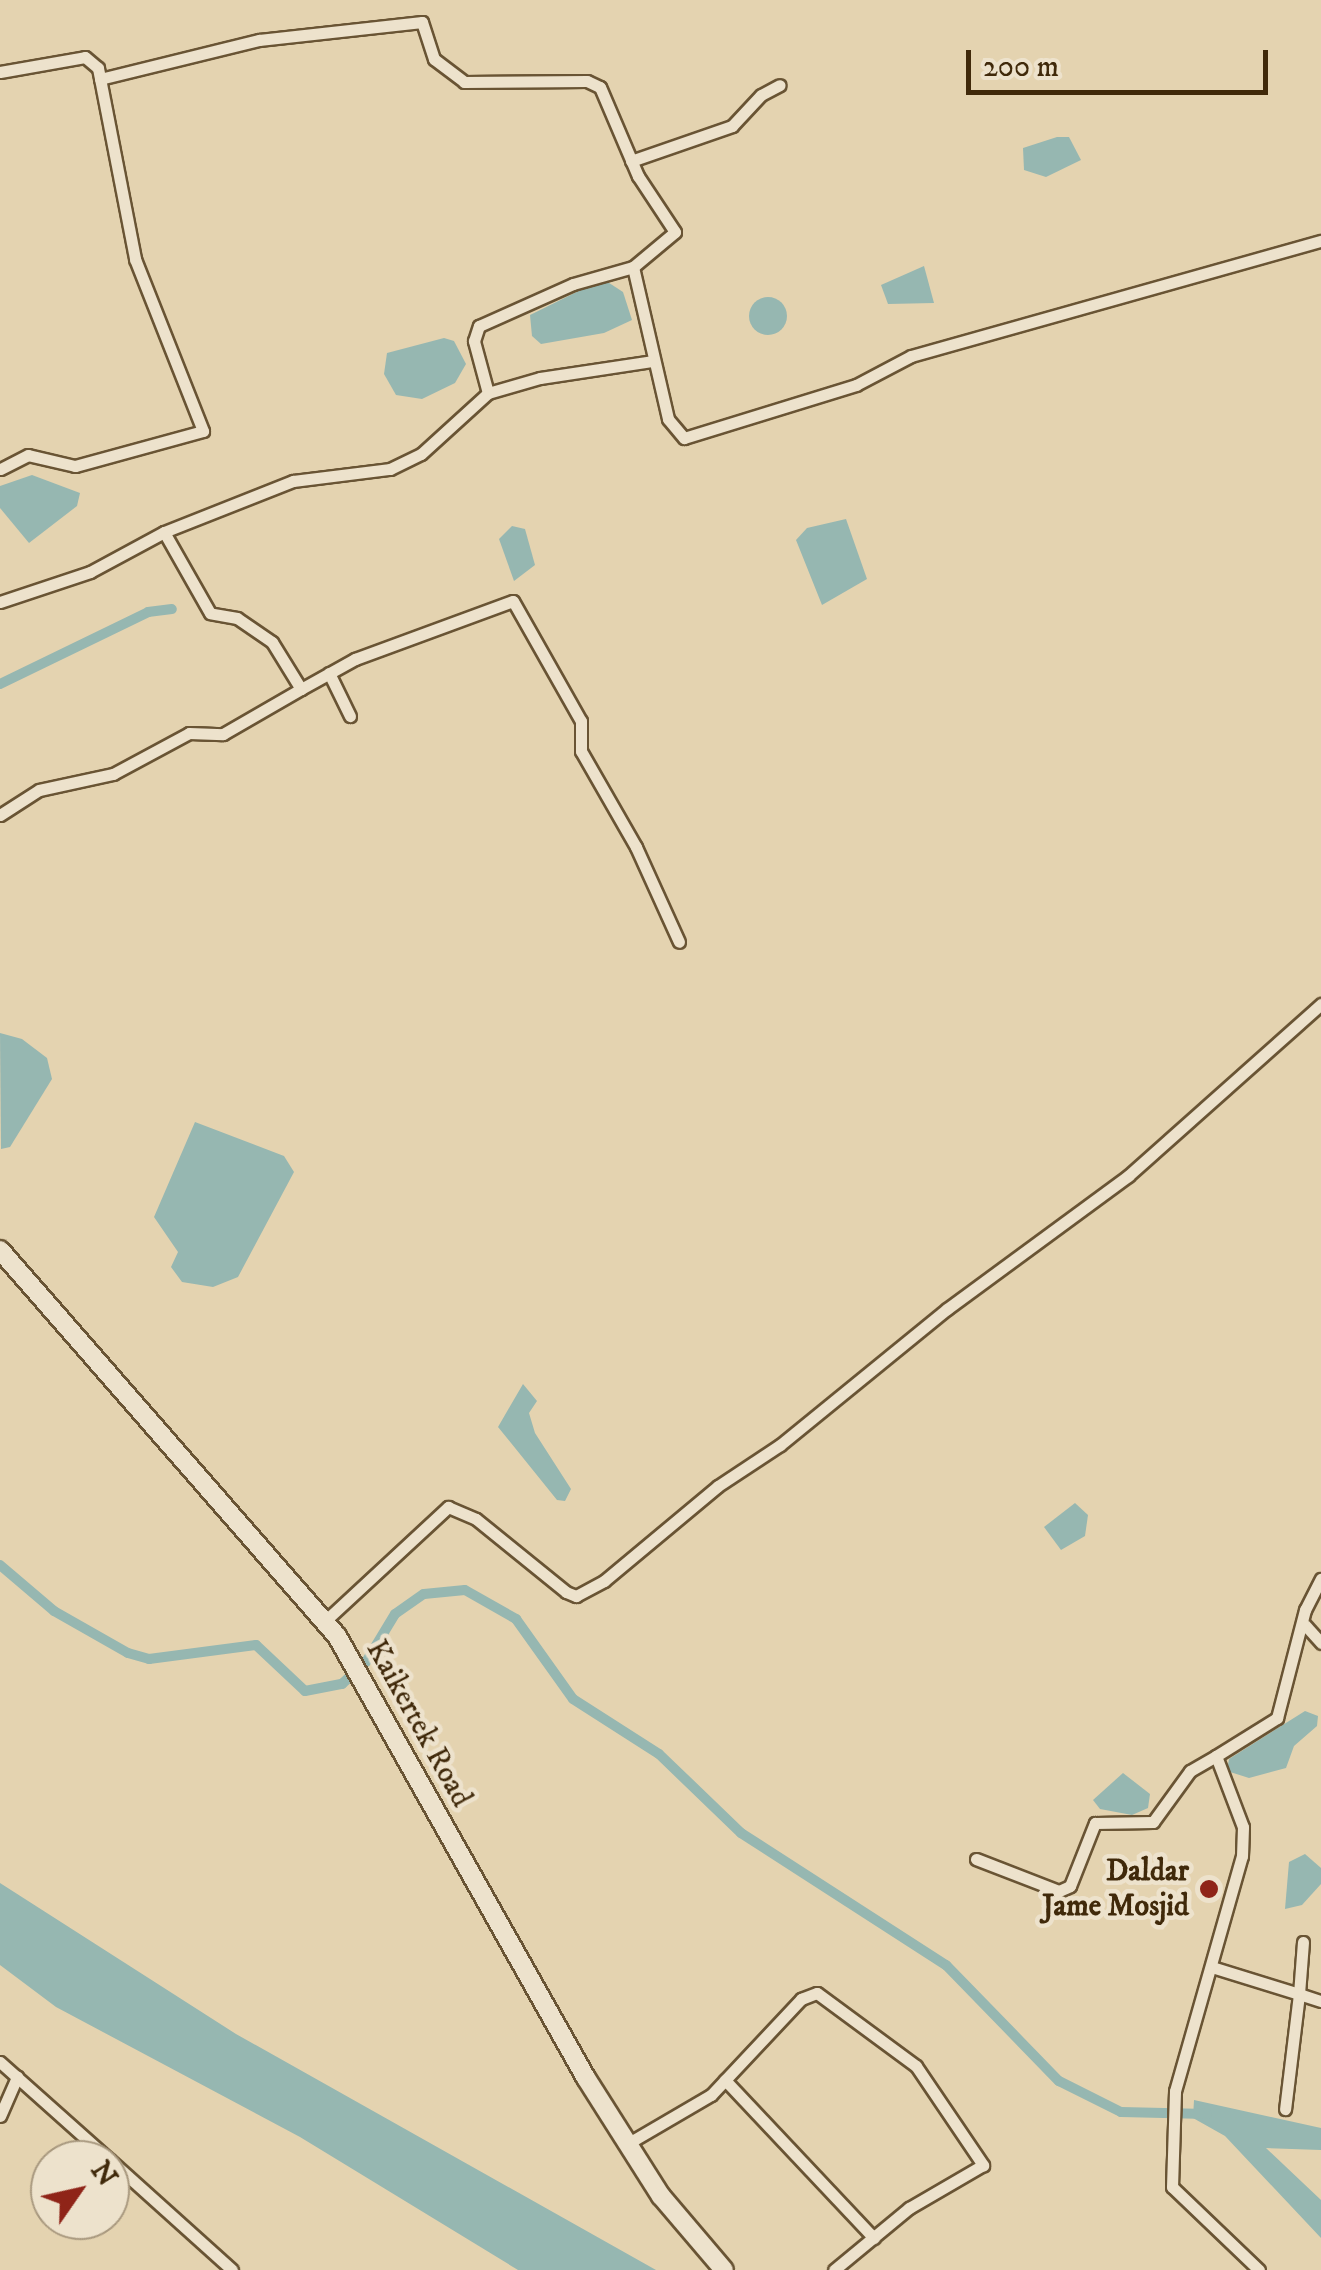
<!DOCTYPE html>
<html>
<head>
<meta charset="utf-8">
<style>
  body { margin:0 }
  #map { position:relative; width:1321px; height:2270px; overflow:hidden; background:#e4d3b0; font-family:"IM FELL DW Pica",serif }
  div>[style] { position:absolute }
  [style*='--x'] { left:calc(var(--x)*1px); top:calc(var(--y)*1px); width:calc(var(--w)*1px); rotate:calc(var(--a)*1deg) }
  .water>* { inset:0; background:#96b7b1 }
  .round { border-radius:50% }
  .canal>* { height:10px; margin:-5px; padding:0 5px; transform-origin:5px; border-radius:5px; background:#96b7b1 }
  .roads { filter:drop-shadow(2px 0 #695434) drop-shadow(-2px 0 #695434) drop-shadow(0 2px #695434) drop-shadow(0 -2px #695434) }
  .minor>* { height:11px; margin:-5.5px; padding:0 5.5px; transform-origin:5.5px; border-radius:5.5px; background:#ede2cc }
  .secondary>* { height:18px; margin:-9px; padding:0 9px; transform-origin:9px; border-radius:9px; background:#ede2cc }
  .dots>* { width:28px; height:28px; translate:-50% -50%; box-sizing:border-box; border:5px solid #ede2cc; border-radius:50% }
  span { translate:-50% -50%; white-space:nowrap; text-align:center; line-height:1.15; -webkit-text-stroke:9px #ede2cc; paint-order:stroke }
  .street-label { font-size:30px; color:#40290a }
  .poi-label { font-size:30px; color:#40290a; font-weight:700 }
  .right { translate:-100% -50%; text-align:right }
  .north { position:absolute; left:30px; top:2140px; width:100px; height:100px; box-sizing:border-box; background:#ede2cc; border:2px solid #a8987e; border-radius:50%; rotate:56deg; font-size:28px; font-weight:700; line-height:40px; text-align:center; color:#40290a }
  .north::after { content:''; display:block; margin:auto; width:35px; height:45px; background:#8f2418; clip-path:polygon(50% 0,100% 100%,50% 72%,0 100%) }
  .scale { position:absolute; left:966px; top:50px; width:302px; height:45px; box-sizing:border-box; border:5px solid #40290a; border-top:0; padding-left:12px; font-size:30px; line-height:35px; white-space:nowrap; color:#40290a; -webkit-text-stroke:8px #ede2cc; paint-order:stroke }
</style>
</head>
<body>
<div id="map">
  <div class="water">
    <div style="clip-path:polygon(1057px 137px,1069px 137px,1081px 160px,1046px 177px,1024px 170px,1023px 148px)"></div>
    <div style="clip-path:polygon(924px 266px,934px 303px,888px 304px,881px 285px)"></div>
    <div style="clip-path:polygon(603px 279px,623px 292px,632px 320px,604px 333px,541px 344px,532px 336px,530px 315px)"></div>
    <div class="round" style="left:749px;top:297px;width:38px;height:38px"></div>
    <div style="clip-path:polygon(444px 338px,454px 341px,466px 364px,455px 383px,422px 399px,396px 395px,384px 374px,387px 353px)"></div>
    <div style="clip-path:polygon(32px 475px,80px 493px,77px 506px,29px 543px,0 508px,0 486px)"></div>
    <div style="clip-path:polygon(846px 519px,867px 579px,822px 605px,796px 540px,807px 528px)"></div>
    <div style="clip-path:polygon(512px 526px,525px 529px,535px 565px,514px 581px,499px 539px)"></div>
    <div style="clip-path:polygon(0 1033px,22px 1039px,47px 1058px,52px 1079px,10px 1147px,1px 1149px)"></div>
    <div style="clip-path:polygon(195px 1122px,284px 1156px,294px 1172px,238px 1277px,213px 1287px,182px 1282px,171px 1267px,178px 1252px,154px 1217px)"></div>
    <div style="clip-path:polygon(523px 1384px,537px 1401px,529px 1413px,535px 1433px,571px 1489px,565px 1501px,557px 1500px,498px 1427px)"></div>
    <div style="clip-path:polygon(1075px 1503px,1088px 1515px,1085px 1536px,1061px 1550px,1044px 1527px)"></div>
    <div style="clip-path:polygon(1305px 1711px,1318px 1716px,1317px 1726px,1294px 1746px,1286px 1768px,1249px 1778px,1227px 1771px,1229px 1759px)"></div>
    <div style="clip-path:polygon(1123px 1773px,1150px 1794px,1148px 1808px,1132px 1815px,1100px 1809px,1093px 1800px)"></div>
    <div style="clip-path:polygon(1305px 1854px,1321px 1868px,1321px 1884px,1302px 1905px,1285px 1909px,1289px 1862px)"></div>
    <div style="clip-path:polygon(0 1883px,236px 2034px,656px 2270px,518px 2270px,300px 2137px,56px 2007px,0 1965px)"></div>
    <div style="clip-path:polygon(1194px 2100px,1321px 2128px,1321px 2150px,1266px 2148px,1321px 2200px,1321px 2238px,1225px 2136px,1193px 2118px)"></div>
  </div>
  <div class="canal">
    <div style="--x:0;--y:684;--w:165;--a:-25.9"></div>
    <div style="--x:148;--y:612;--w:24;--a:-7"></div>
    <div style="--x:0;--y:1565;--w:71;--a:40.4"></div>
    <div style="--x:54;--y:1611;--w:85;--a:29.6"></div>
    <div style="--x:128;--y:1653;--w:22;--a:16"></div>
    <div style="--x:149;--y:1659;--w:108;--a:-7.5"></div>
    <div style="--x:256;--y:1645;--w:67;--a:43.2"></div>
    <div style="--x:305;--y:1691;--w:38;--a:-11"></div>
    <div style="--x:342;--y:1684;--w:33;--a:-43"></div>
    <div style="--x:366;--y:1662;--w:56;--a:-58.9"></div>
    <div style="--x:395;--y:1614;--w:35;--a:-35"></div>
    <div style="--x:424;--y:1594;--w:41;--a:-5.6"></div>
    <div style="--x:465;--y:1590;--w:59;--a:29.6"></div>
    <div style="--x:516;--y:1619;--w:98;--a:54.5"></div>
    <div style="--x:573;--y:1699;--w:102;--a:32.6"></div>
    <div style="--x:659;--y:1754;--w:114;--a:43.9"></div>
    <div style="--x:741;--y:1833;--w:244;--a:32.8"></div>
    <div style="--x:946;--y:1965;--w:162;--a:45.8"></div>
    <div style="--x:1059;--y:2081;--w:69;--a:26.6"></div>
    <div style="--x:1121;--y:2112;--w:86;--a:1.3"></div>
  </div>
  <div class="roads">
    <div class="minor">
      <div style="--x:0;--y:72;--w:86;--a:-10"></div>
      <div style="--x:85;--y:57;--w:17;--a:40"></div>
      <div style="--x:98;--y:68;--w:195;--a:79"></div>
      <div style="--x:135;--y:259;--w:185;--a:68.4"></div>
      <div style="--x:203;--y:431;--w:133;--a:164.7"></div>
      <div style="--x:75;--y:466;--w:48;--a:-166.8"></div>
      <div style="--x:28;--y:455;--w:31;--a:153"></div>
      <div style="--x:100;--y:79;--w:164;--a:-13.8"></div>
      <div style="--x:259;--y:40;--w:164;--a:-6.3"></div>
      <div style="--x:422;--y:22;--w:39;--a:72"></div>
      <div style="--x:434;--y:59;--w:38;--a:37"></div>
      <div style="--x:464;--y:82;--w:123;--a:-0.5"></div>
      <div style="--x:587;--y:81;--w:14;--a:25"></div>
      <div style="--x:600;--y:87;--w:97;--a:66.9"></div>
      <div style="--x:638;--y:176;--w:67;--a:56.5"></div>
      <div style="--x:675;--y:232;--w:55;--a:140.2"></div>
      <div style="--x:631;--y:161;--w:107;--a:-19.1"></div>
      <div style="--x:732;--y:126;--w:42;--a:-46.9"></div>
      <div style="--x:761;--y:95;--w:21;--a:-28"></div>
      <div style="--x:488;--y:393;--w:54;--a:-16.1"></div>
      <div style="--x:540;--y:378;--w:113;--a:-8.6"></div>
      <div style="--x:0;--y:602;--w:95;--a:-18.4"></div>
      <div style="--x:90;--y:572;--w:84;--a:-28.4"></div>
      <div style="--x:329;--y:673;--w:48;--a:64"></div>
      <div style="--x:301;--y:689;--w:62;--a:-29.1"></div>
      <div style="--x:355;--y:659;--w:168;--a:-20.2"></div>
      <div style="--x:513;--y:601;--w:138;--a:60.5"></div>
      <div style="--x:581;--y:721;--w:30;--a:90"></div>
      <div style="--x:581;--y:751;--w:111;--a:60.2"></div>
      <div style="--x:636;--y:847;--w:104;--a:65.6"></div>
      <div style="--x:0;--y:815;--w:46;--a:-32.7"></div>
      <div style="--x:39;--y:790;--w:76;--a:-12.2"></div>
      <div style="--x:113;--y:774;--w:86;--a:-28.3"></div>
      <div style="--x:189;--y:733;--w:34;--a:2"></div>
      <div style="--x:223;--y:734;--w:90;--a:-30"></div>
      <div style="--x:301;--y:689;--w:55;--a:-121.7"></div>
      <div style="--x:272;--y:642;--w:42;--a:-145.6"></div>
      <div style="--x:237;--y:618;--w:27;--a:-170"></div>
      <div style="--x:210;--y:613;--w:93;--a:-119.6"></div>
      <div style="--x:164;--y:532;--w:139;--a:-21.6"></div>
      <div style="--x:293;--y:481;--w:98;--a:-7.1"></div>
      <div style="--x:390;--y:469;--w:34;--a:-26"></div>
      <div style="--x:421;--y:454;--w:91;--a:-42.3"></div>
      <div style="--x:488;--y:393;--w:54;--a:-105.1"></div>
      <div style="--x:474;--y:341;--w:16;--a:-72"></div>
      <div style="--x:479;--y:326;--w:103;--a:-24.1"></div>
      <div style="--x:573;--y:284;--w:62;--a:-15.8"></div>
      <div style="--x:633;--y:267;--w:156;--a:77"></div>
      <div style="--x:668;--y:419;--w:25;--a:50"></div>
      <div style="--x:684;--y:438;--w:180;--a:-17.1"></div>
      <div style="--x:856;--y:385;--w:62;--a:-27.8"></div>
      <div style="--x:911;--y:356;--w:426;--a:-15.7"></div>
      <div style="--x:325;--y:1621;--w:168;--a:-42.8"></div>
      <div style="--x:448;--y:1507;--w:30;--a:23"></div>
      <div style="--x:476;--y:1519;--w:116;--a:39"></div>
      <div style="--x:566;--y:1592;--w:11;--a:22"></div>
      <div style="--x:576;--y:1596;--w:32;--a:-28"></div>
      <div style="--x:604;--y:1581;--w:148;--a:-39.8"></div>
      <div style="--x:718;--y:1486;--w:74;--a:-33.5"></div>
      <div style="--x:780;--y:1445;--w:215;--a:-39.2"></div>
      <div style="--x:947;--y:1309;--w:225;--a:-36.3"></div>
      <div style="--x:1128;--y:1176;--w:259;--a:-41.7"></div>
      <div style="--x:1305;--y:1625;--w:24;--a:48"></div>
      <div style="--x:976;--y:1859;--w:89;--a:21.1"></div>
      <div style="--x:1059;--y:1891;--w:12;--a:-24"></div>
      <div style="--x:1070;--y:1886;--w:68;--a:-68.4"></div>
      <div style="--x:1095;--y:1823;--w:58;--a:-1"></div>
      <div style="--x:1153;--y:1822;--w:63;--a:-54"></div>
      <div style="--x:1190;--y:1771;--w:30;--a:-30"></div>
      <div style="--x:1303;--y:1942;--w:52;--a:94.4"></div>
      <div style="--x:1299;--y:1994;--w:23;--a:18"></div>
      <div style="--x:1215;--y:1968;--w:88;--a:17.2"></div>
      <div style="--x:1299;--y:1994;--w:116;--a:96.9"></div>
      <div style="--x:0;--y:2062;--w:147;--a:41.7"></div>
      <div style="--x:725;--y:2080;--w:217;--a:46.7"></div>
      <div style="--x:0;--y:2116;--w:43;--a:-66.4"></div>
      <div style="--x:627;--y:2144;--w:97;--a:-30.3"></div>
      <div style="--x:711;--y:2095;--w:132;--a:-46.8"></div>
      <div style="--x:801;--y:1999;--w:17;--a:-21"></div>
      <div style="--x:817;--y:1993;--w:123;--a:36.4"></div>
      <div style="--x:916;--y:2066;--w:120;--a:55.9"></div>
      <div style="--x:983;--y:2165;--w:86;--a:149.8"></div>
      <div style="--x:909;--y:2208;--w:97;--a:140.4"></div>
      <div style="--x:110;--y:2160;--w:164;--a:42"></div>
      <div style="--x:1259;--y:2270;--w:120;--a:-136.3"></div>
      <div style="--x:1172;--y:2187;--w:96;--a:-88.2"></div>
      <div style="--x:1175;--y:2091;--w:244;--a:-74.1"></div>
      <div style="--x:1242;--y:1856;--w:29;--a:-88"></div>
      <div style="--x:1243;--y:1827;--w:76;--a:-110.8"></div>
      <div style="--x:1216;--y:1756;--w:72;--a:-31.9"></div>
      <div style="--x:1277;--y:1718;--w:112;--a:-75.5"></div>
      <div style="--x:1305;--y:1610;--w:35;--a:-63"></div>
    </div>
    <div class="secondary">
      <div style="--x:0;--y:1250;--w:512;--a:48.88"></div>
      <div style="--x:337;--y:1636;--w:507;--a:60.61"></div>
      <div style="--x:586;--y:2078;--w:140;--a:57.6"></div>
      <div style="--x:661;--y:2196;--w:97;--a:49.6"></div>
    </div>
  </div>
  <div class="dots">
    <div style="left:1209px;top:1889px;background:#8f2418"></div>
  </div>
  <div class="street-label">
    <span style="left:418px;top:1724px;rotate:61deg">Kaikertek Road</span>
  </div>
  <div class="poi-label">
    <span class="right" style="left:1189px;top:1889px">Daldar<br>Jame Mosjid</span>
  </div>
  <div class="north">N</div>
  <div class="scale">200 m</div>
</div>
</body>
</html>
